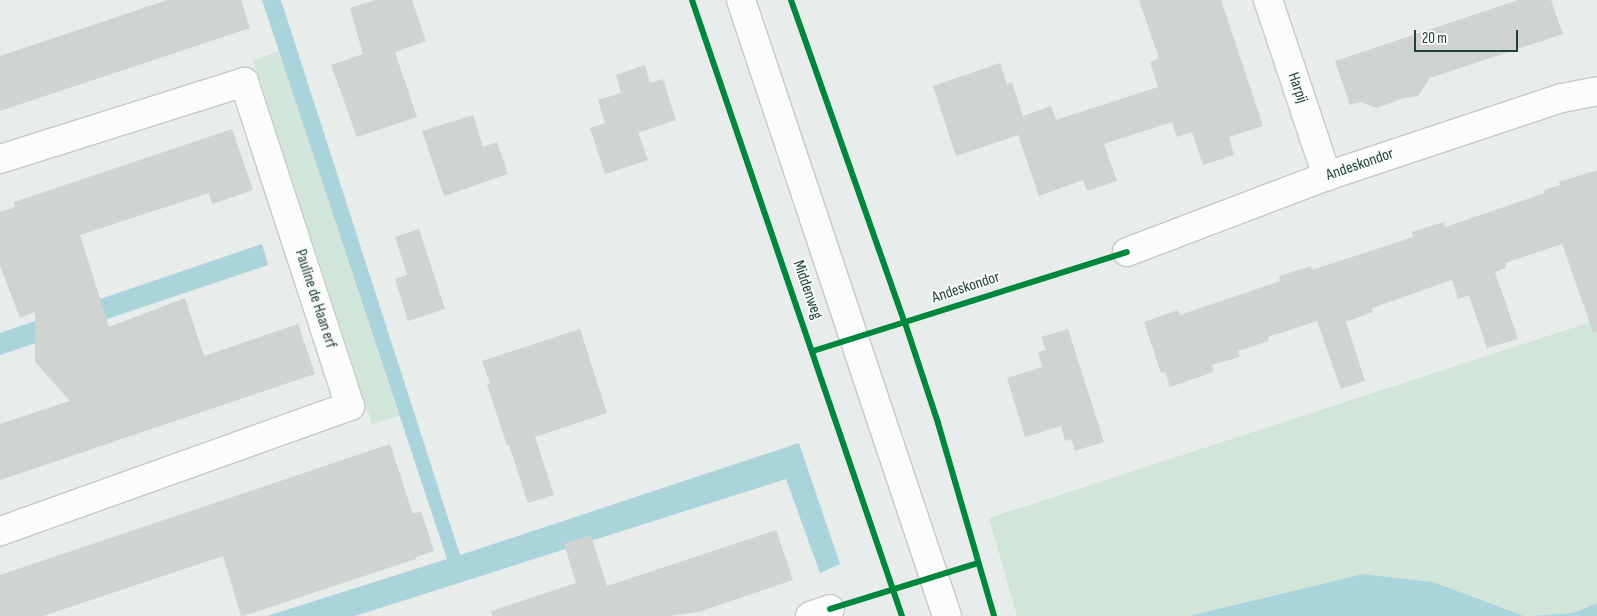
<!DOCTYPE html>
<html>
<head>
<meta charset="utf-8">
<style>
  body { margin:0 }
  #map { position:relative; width:1597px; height:616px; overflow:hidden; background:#e8edeb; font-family:"Sofia Sans Condensed",sans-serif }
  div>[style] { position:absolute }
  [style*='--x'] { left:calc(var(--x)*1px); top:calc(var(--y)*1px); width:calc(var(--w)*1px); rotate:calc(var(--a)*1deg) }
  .green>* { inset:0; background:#d1e6d8 }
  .water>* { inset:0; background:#a9d4db }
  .building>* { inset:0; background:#cfd4d2 }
  .roads { filter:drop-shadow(1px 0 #c5cac8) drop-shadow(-1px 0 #c5cac8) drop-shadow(0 1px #c5cac8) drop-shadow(0 -1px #c5cac8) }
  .minor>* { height:28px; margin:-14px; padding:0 14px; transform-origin:14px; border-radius:14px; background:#fcfcfc }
  .cycleway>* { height:6px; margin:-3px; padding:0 3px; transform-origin:3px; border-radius:3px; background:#00873e }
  span { translate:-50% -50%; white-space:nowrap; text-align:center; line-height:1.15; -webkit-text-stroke:4px #f7fbf9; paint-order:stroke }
  .street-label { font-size:16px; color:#24423a }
  .scale { position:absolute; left:1414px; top:30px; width:104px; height:22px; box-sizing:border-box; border:2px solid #24423a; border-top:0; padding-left:6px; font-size:15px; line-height:18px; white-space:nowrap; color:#24423a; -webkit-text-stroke:4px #f7fbf9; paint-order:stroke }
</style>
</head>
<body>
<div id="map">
  <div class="green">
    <div style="clip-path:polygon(279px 51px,399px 416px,372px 424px,253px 60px)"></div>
    <div style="clip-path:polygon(1597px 320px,1597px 603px,1573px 613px,1524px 616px,1433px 582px,1363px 574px,1189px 616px,1017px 616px,989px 518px)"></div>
  </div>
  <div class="water">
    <div style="clip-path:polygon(262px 0,281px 0,460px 555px,799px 443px,840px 564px,820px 573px,786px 479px,355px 616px,267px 616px,447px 559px)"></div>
    <div style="clip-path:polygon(262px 244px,268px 265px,0 355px,0 333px)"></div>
    <div style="clip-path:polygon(1363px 574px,1433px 582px,1524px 616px,1189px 616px)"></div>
    <div style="clip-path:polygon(1597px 603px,1597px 616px,1529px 616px,1573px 613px)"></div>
  </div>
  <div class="building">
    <div style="clip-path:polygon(167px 0,241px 0,250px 28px,0 111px,0 56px)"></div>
    <div style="clip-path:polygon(375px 0,412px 0,426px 41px,395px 52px,417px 117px,357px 137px,331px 65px,363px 54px,350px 8px)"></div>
    <div style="clip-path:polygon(1139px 0,1221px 0,1263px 126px,1229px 137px,1234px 155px,1203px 165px,1192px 132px,1177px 137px,1172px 122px,1104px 144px,1117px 181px,1087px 191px,1083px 180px,1039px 196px,1018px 135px,956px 156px,933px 86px,1000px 63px,1007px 84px,1012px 82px,1023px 116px,1051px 106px,1056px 120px,1158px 87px,1150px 62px,1159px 58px)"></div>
    <div style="clip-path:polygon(1518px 0,1551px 0,1563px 34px,1430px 78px,1418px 96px,1404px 98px,1377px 108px,1360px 102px,1350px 105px,1335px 61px)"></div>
    <div style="clip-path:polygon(645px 65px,650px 83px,663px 79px,676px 120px,638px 133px,648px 160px,605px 174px,590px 128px,605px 123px,598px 100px,621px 93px,616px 75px)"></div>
    <div style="clip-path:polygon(473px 115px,483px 147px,497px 142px,508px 174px,444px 196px,422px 131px)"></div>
    <div style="clip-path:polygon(232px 129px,253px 190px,212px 204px,209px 193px,80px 235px,109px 327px,185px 298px,204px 356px,298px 324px,315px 374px,0 480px,0 424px,70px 401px,35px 362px,35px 312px,20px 318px,0 266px,0 212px,15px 207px,14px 202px)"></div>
    <div style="clip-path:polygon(1597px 170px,1597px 332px,1593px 332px,1562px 244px,1505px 263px,1506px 268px,1495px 272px,1518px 339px,1487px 348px,1469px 295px,1458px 299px,1452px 280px,1372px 308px,1373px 312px,1346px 322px,1365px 381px,1341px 389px,1317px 321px,1268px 337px,1269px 341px,1238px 351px,1240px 357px,1212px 365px,1214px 372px,1170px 387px,1165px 372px,1161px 373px,1144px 322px,1178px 310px,1180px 315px,1280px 281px,1279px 276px,1311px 266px,1312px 270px,1413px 237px,1412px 232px,1444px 222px,1445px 227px,1545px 193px,1544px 190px,1560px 185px,1559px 182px)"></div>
    <div style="clip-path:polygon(419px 229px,445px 309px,408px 321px,395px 279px,407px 275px,395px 237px)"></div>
    <div style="clip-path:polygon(580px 329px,607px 413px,535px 437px,554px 495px,528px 503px,509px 445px,507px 446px,487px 384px,490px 383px,482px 361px)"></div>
    <div style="clip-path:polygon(1068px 329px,1104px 442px,1075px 451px,1071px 439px,1065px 441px,1061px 426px,1025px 437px,1007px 378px,1042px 367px,1038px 352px,1046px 350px,1041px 337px)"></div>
    <div style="clip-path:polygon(390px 444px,413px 514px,421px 511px,434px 551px,416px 557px,416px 559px,243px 616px,241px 616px,223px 556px,43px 616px,0 616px,0 575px)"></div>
    <div style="clip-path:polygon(776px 530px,793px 580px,699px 612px,669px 616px,492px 616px,491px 611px,576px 583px,564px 544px,591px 535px,607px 586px)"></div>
  </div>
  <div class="roads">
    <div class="minor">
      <div style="--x:741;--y:0;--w:650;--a:71.51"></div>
      <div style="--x:1268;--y:0;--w:186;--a:71.5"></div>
      <div style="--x:0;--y:159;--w:256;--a:-17.5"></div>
      <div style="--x:244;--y:82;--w:341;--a:71.9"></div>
      <div style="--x:350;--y:406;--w:372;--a:160.3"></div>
      <div style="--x:1127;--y:252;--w:214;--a:-20.8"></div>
      <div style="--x:1327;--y:176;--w:248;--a:-18.4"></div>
      <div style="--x:1562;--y:98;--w:36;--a:-11"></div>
      <div style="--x:810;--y:616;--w:21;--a:-19"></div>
    </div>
  </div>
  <div class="cycleway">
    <div style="--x:692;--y:0;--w:651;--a:71.18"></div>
    <div style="--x:791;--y:0;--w:343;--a:70.6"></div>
    <div style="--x:905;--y:323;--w:105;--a:71.7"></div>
    <div style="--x:938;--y:423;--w:201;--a:73.8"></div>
    <div style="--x:813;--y:351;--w:329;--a:-17.5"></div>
    <div style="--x:830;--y:609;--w:155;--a:-17.3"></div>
  </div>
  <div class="street-label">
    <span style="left:1297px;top:88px;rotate:71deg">Harpij</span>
    <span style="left:1360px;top:165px;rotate:-19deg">Andeskondor</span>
    <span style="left:966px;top:288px;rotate:-18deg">Andeskondor</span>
    <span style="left:807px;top:290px;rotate:71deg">Middenweg</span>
    <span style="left:315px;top:299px;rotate:72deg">Pauline de Haan erf</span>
  </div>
  <div class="scale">20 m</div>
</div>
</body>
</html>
